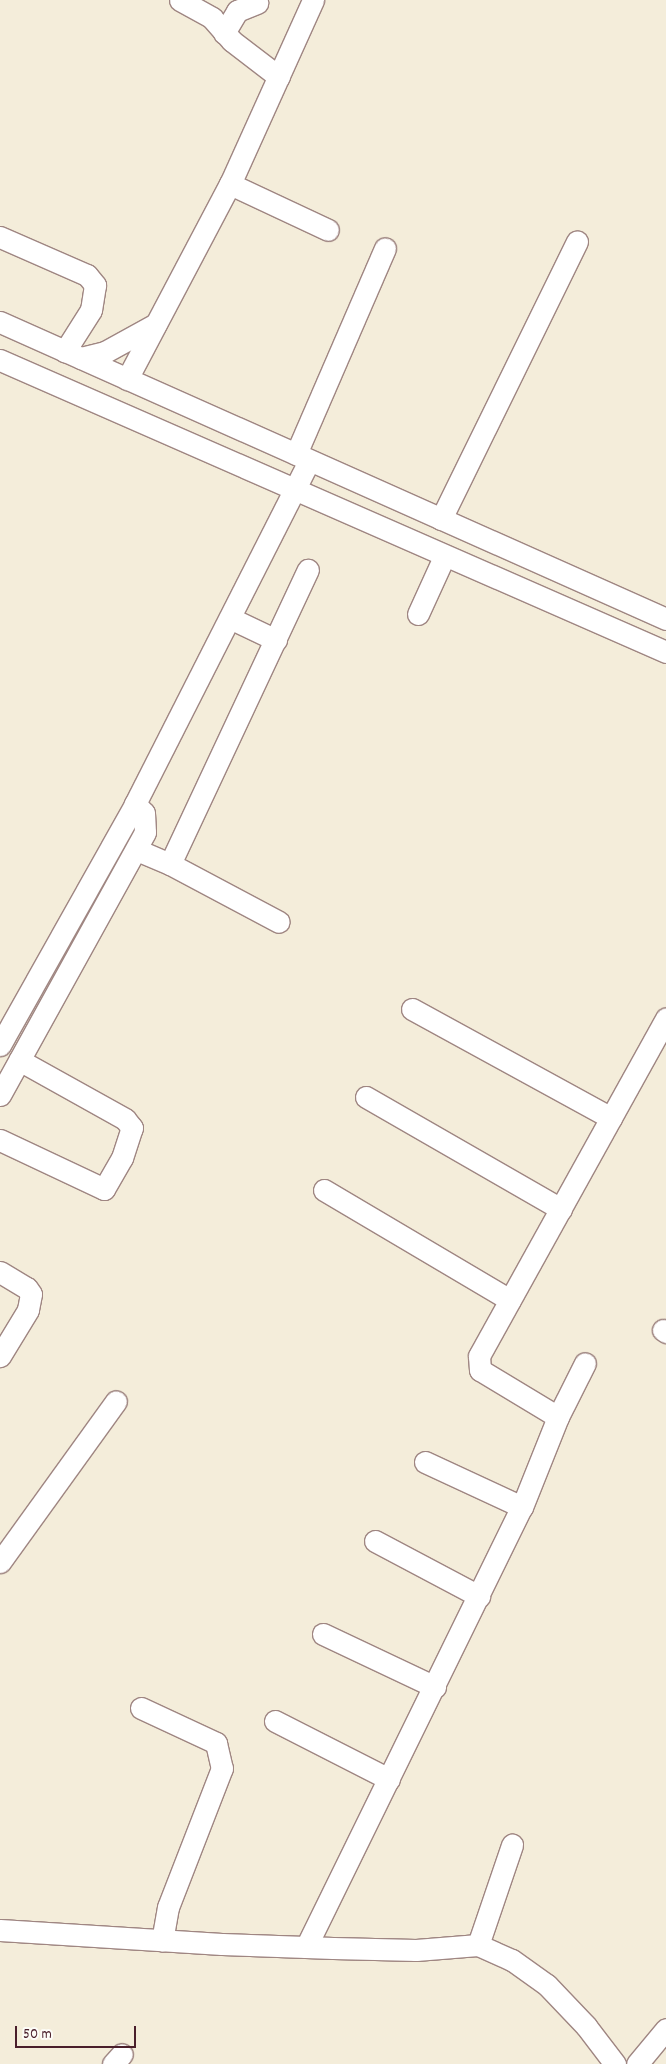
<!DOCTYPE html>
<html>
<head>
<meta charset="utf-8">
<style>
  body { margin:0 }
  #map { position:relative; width:666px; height:2064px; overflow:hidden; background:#f4edda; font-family:Dekko,sans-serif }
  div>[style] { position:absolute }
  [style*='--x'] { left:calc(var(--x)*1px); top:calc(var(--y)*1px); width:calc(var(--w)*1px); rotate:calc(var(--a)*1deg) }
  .roads { filter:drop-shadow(1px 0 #9f8682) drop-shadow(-1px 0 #9f8682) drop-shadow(0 1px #9f8682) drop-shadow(0 -1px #9f8682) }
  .minor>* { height:21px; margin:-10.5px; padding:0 10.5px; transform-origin:10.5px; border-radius:10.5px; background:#fff }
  span { translate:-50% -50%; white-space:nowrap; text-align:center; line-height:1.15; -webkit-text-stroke:5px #fdfcf7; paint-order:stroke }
  .scale { position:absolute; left:15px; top:2026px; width:121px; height:22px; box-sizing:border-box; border:2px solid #4a1f2b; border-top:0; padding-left:6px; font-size:15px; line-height:18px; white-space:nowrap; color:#4a1f2b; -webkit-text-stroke:4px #fdfcf7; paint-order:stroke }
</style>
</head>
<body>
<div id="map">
  <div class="roads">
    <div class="minor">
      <div style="--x:180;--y:0;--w:37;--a:29"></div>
      <div style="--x:212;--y:18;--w:30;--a:49"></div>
      <div style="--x:232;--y:41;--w:59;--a:37.5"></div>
      <div style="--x:224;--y:33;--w:26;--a:-59"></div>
      <div style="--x:237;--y:11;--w:22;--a:-22"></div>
      <div style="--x:230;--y:184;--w:108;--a:25.1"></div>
      <div style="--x:0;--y:237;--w:95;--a:23.6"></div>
      <div style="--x:87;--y:275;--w:13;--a:51"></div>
      <div style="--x:95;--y:285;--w:25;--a:99"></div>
      <div style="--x:91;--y:310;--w:49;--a:122.4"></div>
      <div style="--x:0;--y:322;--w:729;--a:24.03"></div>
      <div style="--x:81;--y:358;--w:25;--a:-14"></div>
      <div style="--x:105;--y:352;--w:58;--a:-28.8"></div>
      <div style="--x:0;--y:360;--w:727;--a:23.67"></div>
      <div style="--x:127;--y:379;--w:221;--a:-62.2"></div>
      <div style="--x:230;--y:184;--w:202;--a:-65.7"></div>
      <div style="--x:296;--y:454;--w:224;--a:-66.6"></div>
      <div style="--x:441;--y:519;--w:309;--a:-63.9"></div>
      <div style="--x:418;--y:614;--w:63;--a:-65.5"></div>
      <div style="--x:230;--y:618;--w:51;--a:25.6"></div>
      <div style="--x:137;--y:850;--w:36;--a:23"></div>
      <div style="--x:170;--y:864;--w:325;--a:-64.9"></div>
      <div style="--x:170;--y:864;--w:123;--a:28"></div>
      <div style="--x:412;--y:1009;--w:227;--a:28.7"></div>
      <div style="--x:0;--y:1045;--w:276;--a:-60.7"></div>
      <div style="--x:135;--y:804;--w:385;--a:-63.1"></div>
      <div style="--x:0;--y:1095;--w:300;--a:-61.1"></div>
      <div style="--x:145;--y:832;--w:19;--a:-93"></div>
      <div style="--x:144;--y:813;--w:13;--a:-135"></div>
      <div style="--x:366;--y:1097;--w:225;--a:29.9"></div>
      <div style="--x:0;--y:1140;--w:115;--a:25.2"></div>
      <div style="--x:104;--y:1189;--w:36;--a:-60"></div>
      <div style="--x:122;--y:1158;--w:32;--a:-72"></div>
      <div style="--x:132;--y:1128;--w:11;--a:-128"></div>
      <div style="--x:125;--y:1119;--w:121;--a:-150.9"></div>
      <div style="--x:324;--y:1190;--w:216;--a:30.6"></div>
      <div style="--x:0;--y:1272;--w:31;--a:31"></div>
      <div style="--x:27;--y:1288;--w:7;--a:56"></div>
      <div style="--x:31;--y:1294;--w:16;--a:101"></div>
      <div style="--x:28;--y:1310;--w:54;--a:121.3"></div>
      <div style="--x:663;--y:1330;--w:4;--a:34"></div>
      <div style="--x:558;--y:1417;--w:60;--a:-63.4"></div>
      <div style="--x:425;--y:1462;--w:107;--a:24.9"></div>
      <div style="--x:375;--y:1541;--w:118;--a:27.9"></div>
      <div style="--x:0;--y:1562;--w:198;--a:-54.2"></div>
      <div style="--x:323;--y:1634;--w:124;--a:25.3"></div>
      <div style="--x:141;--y:1708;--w:83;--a:25"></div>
      <div style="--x:216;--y:1743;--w:26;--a:77"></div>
      <div style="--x:222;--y:1768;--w:149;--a:111.2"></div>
      <div style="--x:168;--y:1907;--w:34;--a:100"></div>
      <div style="--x:275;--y:1721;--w:128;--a:27"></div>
      <div style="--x:0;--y:1930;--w:222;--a:3.6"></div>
      <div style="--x:222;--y:1944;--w:111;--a:2.1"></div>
      <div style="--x:333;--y:1948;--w:83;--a:1.4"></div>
      <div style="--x:416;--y:1950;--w:62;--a:-4.6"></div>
      <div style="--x:478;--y:1945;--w:37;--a:24"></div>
      <div style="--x:512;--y:1960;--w:43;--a:35.5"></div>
      <div style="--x:547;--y:1985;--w:57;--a:46.4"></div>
      <div style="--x:586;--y:2026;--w:48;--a:52.7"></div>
      <div style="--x:478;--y:1945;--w:106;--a:-71.2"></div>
      <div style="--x:306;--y:1947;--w:490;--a:-63.9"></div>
      <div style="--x:522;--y:1507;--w:97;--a:-68.2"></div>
      <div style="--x:558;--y:1417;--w:91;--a:-148.9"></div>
      <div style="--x:480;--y:1370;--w:14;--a:-94"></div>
      <div style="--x:479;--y:1356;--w:386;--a:-61"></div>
      <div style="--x:113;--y:2064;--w:13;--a:-48"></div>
      <div style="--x:637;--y:2064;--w:45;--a:-50.4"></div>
    </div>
  </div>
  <div class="scale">50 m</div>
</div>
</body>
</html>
